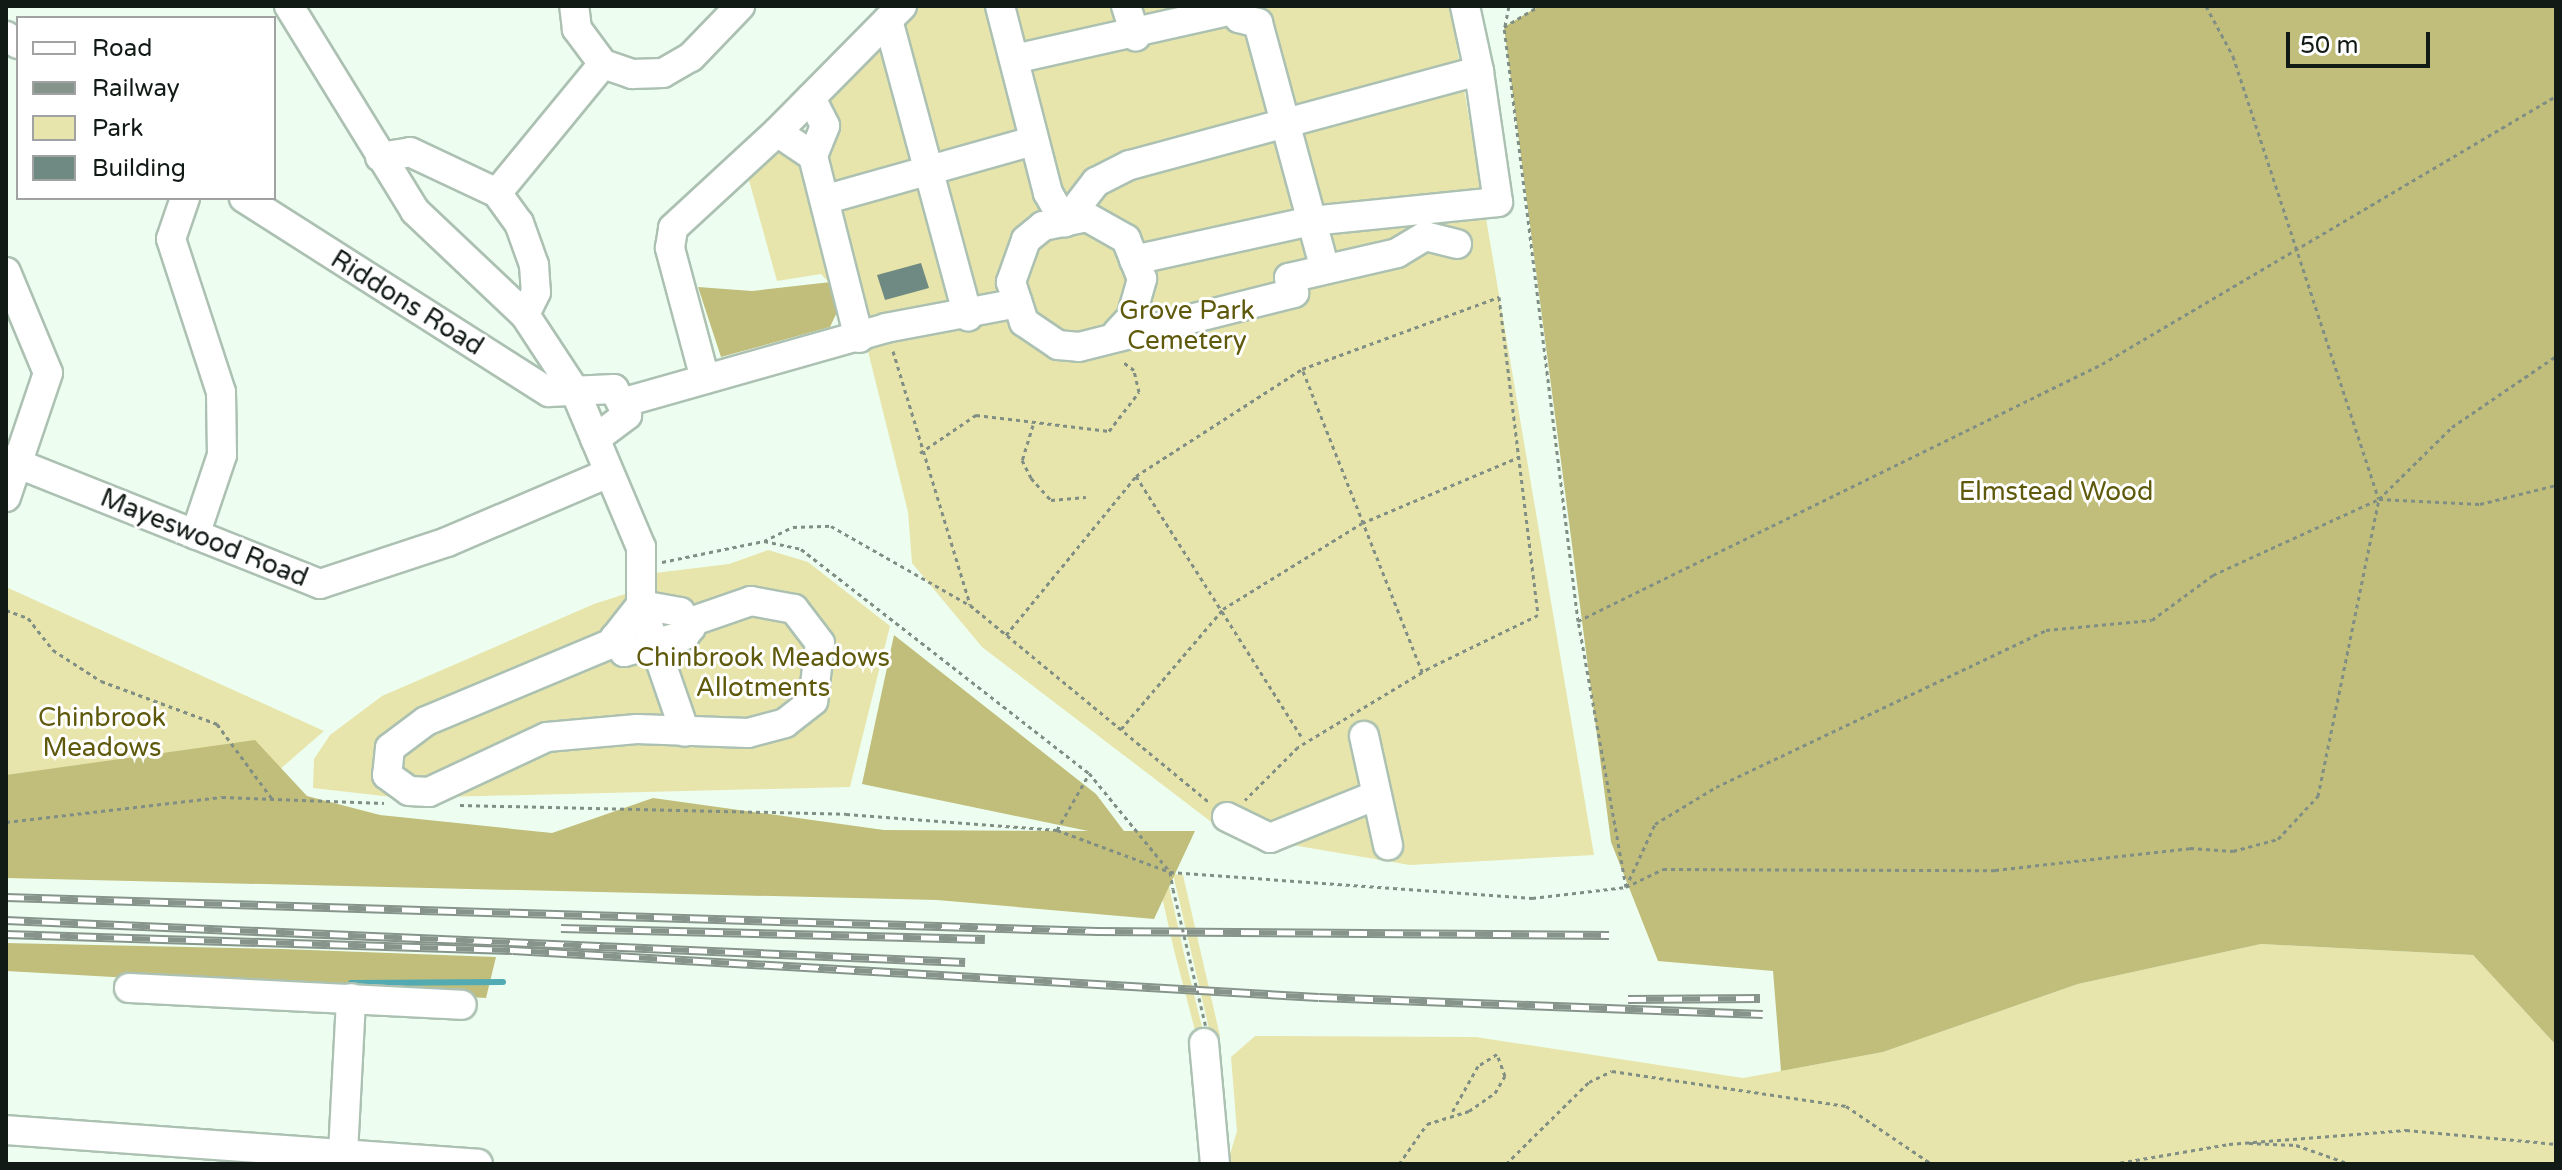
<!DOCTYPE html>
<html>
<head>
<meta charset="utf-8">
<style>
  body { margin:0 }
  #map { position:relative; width:2562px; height:1170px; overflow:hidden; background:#edfef1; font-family:"Varela Round",sans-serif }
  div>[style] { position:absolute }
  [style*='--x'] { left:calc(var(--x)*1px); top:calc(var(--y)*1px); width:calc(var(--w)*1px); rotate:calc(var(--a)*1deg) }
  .green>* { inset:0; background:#e7e5ab }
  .forest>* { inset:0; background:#c1be7c }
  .stream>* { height:6px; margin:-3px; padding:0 3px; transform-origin:3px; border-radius:3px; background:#52abb2 }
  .building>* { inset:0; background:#6f8a83 }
  .path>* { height:3px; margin-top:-1.5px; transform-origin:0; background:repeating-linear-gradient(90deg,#818e84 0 4px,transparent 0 8px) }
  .roads { filter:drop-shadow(2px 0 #acc1b2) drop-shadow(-2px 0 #acc1b2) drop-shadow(0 2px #acc1b2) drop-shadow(0 -2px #acc1b2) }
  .minor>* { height:28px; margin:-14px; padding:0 14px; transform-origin:14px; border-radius:14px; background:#fff }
  .rail>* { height:9px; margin-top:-4.5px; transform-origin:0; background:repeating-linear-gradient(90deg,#fff 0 18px,#87948b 0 36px); box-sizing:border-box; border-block:2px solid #87948b }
  .path-bridge>* { height:3px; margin-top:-1.5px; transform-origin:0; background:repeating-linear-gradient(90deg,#818e84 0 4px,transparent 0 8px) }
  span { translate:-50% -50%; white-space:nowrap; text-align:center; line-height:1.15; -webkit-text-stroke:6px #fff; paint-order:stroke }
  .street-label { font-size:26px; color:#121a15 }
  .park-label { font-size:26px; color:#5e590b }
  .frame { position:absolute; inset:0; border:8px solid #121a15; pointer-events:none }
  .legend { position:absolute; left:16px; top:16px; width:260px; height:184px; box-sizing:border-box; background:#fff; border:2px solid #a0a3a1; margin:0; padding:10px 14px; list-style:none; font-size:24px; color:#121a15 }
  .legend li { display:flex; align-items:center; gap:16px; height:40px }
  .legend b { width:40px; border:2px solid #a0a3a1 }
  .scale { position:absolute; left:2286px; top:32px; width:144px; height:36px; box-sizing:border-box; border:4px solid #121a15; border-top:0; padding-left:10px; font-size:24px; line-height:28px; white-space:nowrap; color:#121a15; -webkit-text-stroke:6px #fff; paint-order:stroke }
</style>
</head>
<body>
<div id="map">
  <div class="green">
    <div style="clip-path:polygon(912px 6px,1450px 6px,1594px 855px,1410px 865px,1227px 834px,982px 647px,912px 563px,908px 512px,859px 315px,821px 274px,777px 281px,745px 166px,769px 145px,822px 163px,821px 99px)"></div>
    <div style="clip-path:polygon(768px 550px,808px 562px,890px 626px,850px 787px,401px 798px,313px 788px,314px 759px,330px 735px,382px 696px,594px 604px,625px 594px,637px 600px,655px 573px,729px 564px)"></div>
    <div style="clip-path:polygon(6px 587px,324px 731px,218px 823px,6px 832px)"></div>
    <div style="clip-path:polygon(1166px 873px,1185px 958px,1205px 1039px,1197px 1038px,1174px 950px,1160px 888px)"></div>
    <div style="clip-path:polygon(1173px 874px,1183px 875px,1220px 1036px,1211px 1037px)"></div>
    <div style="clip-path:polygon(2261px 944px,2473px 955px,2556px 1045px,2556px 1164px,1227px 1164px,1237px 1131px,1231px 1057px,1255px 1036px,1476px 1037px,1743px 1078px,1883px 1052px,2078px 984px)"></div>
  </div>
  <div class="forest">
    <div style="clip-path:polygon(1539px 6px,2556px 6px,2556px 1045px,2473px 955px,2261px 944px,2078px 984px,1883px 1052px,1781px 1071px,1773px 971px,1658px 961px,1611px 842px,1504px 27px)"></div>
    <div style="clip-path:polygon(831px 282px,839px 308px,830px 327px,721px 357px,698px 287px,752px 291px)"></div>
    <div style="clip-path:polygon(894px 635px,1096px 794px,1124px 831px,1195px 831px,1154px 919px,937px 900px,6px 878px,6px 775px,255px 740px,307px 796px,380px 815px,552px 833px,653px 798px,884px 830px,1088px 831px,862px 784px)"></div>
    <div style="clip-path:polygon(6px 943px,282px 949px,496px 957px,486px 998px,6px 971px)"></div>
  </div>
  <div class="stream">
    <div style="--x:351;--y:983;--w:152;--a:-0.4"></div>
  </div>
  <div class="building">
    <div style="clip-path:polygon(921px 263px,929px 288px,885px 300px,877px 275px)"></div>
  </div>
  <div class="path">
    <div style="--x:2206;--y:6;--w:57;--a:61.6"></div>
    <div style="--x:2233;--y:56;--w:466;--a:71.8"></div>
    <div style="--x:2379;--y:499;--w:103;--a:-44.6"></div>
    <div style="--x:2452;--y:427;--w:126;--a:-34.3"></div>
    <div style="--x:1505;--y:26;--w:20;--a:-79"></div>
    <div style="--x:893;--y:351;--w:265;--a:73.1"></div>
    <div style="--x:970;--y:605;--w:311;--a:39.5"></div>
    <div style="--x:1303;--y:371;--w:324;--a:68.4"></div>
    <div style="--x:1033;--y:425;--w:37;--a:107"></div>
    <div style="--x:1022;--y:460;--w:20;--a:63"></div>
    <div style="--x:1031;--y:478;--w:30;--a:48"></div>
    <div style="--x:1051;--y:500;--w:35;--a:-5"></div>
    <div style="--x:920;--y:453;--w:68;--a:-34.2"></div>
    <div style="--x:976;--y:415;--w:134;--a:6.9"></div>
    <div style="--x:1109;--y:431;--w:49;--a:-52.4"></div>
    <div style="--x:1139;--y:392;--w:23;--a:-103"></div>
    <div style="--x:1134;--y:370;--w:14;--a:-144"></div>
    <div style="--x:1136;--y:476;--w:308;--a:57.6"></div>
    <div style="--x:764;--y:541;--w:32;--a:-26"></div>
    <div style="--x:793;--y:527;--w:38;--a:-2"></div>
    <div style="--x:831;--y:526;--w:158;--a:29.7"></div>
    <div style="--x:662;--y:562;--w:104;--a:-11.6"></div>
    <div style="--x:764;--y:541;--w:38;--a:12"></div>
    <div style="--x:801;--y:549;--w:365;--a:37.9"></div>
    <div style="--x:1089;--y:773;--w:128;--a:50.7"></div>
    <div style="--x:1170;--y:872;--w:17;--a:80"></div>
    <div style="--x:6;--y:610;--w:23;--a:20"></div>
    <div style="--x:28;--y:618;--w:41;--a:52"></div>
    <div style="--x:53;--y:650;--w:57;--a:32.9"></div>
    <div style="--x:101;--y:681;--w:124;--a:20.3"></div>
    <div style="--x:217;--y:724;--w:94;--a:53.6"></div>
    <div style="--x:1578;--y:621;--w:584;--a:-26.13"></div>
    <div style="--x:2102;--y:364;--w:527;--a:-30.55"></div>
    <div style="--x:1006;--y:635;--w:205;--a:-50.7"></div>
    <div style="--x:1136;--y:476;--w:197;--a:-32.8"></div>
    <div style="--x:1302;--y:369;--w:210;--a:-20.1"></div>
    <div style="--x:1499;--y:297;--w:320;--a:83"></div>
    <div style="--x:1538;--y:615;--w:121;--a:154.1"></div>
    <div style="--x:1429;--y:668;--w:153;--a:148.9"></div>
    <div style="--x:1298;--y:747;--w:75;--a:135"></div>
    <div style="--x:1121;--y:729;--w:157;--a:-49.6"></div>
    <div style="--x:1223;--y:609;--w:163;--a:-31.7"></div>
    <div style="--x:1362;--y:523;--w:170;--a:-22.8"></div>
    <div style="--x:460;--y:805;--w:386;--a:1.3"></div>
    <div style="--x:846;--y:814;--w:212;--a:4.3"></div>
    <div style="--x:1057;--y:830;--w:121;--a:20.4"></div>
    <div style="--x:1170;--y:872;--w:363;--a:4.1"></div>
    <div style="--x:1532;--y:898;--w:95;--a:-6.7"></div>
    <div style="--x:1626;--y:887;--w:270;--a:-100.2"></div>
    <div style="--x:1578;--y:621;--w:599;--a:-97.1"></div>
    <div style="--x:1504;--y:27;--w:41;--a:-31"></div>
    <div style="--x:6;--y:822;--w:217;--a:-6.6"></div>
    <div style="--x:222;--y:797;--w:162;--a:2.1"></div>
    <div style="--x:1057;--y:830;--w:64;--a:-60.3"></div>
    <div style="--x:1626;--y:887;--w:41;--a:-25.9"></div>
    <div style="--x:1663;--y:869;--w:332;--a:0.2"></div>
    <div style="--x:1995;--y:870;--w:196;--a:-6.4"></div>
    <div style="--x:2190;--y:848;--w:43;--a:4"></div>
    <div style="--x:2233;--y:851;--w:47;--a:-14.9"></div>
    <div style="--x:2278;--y:839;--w:59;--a:-47.1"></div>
    <div style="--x:2318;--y:796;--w:303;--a:-78.4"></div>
    <div style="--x:2379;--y:499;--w:101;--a:2.8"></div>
    <div style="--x:2480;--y:504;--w:78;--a:-14"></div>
    <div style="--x:1626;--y:887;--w:69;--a:-65.3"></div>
    <div style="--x:1655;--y:824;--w:71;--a:-31.2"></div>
    <div style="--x:1716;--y:787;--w:365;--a:-25.4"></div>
    <div style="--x:2046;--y:630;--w:106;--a:-5.4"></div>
    <div style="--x:2152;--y:620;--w:76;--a:-36.4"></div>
    <div style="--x:2213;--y:575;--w:180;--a:-24.6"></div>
    <div style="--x:2249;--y:1143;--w:47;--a:2.4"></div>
    <div style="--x:2296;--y:1145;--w:57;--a:19.4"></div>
    <div style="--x:2229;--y:1144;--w:178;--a:-4.5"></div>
    <div style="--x:2406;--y:1130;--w:151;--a:5.3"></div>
    <div style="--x:1399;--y:1164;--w:49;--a:-55"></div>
    <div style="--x:1427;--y:1124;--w:44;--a:-17.2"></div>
    <div style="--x:1469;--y:1111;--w:32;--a:-35"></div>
    <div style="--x:1495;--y:1093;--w:20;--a:-60"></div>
    <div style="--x:1505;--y:1076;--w:23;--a:-110"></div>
    <div style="--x:1497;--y:1054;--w:22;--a:148"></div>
    <div style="--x:1478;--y:1066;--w:55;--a:119.4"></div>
    <div style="--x:1506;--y:1164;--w:117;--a:-44.7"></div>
    <div style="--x:1589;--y:1082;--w:25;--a:-26"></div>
    <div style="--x:1612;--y:1071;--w:237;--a:8.5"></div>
    <div style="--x:1846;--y:1106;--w:104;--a:34"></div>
    <div style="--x:2112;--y:1164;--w:119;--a:-9.7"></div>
  </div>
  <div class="roads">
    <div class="minor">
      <div style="--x:289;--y:6;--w:241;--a:58.4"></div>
      <div style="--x:415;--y:211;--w:151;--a:43.4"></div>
      <div style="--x:525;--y:315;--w:91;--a:56.7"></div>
      <div style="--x:575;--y:391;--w:169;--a:67.1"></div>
      <div style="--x:641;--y:547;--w:58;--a:90"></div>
      <div style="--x:641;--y:605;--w:134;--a:70.9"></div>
      <div style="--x:902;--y:6;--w:20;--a:135"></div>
      <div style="--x:888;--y:20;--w:307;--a:74.9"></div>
      <div style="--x:1000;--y:6;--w:193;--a:75.6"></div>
      <div style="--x:1048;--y:193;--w:34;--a:60"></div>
      <div style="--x:1065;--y:222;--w:51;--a:-52.2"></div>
      <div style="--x:1096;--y:182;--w:38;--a:-27"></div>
      <div style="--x:1130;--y:165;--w:361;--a:-15.1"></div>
      <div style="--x:1479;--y:71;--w:66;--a:-102.2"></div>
      <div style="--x:1126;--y:6;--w:32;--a:72"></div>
      <div style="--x:1229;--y:6;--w:16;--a:50"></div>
      <div style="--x:1239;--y:18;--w:20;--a:15"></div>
      <div style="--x:1258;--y:23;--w:255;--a:74.8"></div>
      <div style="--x:6;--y:36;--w:14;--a:34"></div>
      <div style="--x:1014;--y:59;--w:220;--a:-12.6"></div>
      <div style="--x:603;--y:64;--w:31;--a:19"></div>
      <div style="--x:632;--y:74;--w:31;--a:-2"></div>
      <div style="--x:663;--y:73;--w:32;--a:-30"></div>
      <div style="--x:691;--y:57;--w:71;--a:-46.1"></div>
      <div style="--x:811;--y:98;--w:31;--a:63"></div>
      <div style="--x:825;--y:126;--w:32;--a:112"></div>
      <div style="--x:380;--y:157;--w:30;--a:-9"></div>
      <div style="--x:410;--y:152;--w:96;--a:25.2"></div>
      <div style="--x:497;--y:193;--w:37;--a:54"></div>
      <div style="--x:519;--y:223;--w:45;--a:70.3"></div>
      <div style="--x:534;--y:265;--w:27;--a:86"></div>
      <div style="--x:536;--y:292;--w:25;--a:116"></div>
      <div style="--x:497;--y:193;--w:167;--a:-50.6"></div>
      <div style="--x:603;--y:64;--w:44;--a:-126.6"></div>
      <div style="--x:577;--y:29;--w:23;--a:-97"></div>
      <div style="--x:185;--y:198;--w:43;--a:108.9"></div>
      <div style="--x:171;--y:239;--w:161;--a:71.9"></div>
      <div style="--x:221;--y:392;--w:63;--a:89.1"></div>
      <div style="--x:222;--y:455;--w:84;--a:108.6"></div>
      <div style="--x:244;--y:198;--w:361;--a:32.5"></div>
      <div style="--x:549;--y:392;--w:65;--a:-2.6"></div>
      <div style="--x:614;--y:389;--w:29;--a:63"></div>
      <div style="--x:627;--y:415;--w:40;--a:143"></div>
      <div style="--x:827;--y:199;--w:215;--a:-15.7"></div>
      <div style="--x:1134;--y:260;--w:181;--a:-12.4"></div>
      <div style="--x:1311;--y:221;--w:188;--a:-5.8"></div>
      <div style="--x:1498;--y:202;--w:132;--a:-98.3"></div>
      <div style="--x:6;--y:272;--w:109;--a:67.4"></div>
      <div style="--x:48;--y:373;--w:131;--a:108.7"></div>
      <div style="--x:1117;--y:333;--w:21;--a:-47"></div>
      <div style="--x:1131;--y:318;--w:41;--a:-74.2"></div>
      <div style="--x:1142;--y:279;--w:43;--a:-111.8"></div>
      <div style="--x:1126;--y:239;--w:45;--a:-150.6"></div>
      <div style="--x:1087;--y:217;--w:45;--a:168.4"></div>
      <div style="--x:1043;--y:226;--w:22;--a:141"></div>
      <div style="--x:1026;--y:240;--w:45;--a:109.7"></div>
      <div style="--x:1011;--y:282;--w:42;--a:72"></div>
      <div style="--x:1024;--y:322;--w:41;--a:34.1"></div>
      <div style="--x:1058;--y:345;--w:21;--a:5"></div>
      <div style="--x:1079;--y:347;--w:222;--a:-14.1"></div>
      <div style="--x:1294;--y:293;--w:16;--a:-108"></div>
      <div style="--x:1289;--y:278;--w:111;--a:-13"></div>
      <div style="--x:1397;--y:253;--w:33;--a:-31"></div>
      <div style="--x:1425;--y:236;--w:33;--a:14"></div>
      <div style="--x:859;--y:338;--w:188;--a:-104.2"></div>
      <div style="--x:813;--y:156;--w:43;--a:-146.3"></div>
      <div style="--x:777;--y:132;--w:158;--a:-45.3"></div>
      <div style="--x:705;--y:379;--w:136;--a:-105"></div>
      <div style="--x:670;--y:248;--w:20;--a:-81"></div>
      <div style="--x:673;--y:228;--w:142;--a:-42.7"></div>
      <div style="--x:625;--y:402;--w:271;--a:-15.8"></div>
      <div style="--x:886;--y:328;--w:134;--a:-10.7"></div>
      <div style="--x:6;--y:459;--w:338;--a:21.7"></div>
      <div style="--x:320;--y:584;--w:134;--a:-18.3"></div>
      <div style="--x:447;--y:542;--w:176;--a:-23.1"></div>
      <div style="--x:641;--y:605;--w:40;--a:10"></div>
      <div style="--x:680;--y:612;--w:19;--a:54"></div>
      <div style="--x:691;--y:627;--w:10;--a:127"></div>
      <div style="--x:685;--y:635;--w:63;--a:164.4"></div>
      <div style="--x:624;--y:652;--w:17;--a:-123"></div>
      <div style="--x:615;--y:638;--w:42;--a:-51.8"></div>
      <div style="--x:615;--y:642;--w:205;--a:157.3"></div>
      <div style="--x:426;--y:721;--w:45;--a:143.1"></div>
      <div style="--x:390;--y:748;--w:27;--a:96"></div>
      <div style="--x:387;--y:775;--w:27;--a:36"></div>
      <div style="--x:409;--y:791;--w:20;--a:3"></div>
      <div style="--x:429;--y:792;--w:130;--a:-25"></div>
      <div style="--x:547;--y:737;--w:90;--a:-5.1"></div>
      <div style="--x:637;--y:729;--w:111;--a:2.1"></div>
      <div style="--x:748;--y:733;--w:38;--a:-15"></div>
      <div style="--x:785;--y:723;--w:36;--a:-38"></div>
      <div style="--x:813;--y:701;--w:58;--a:-83.1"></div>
      <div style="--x:820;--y:643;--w:43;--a:-127.4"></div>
      <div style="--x:794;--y:609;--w:44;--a:-169.5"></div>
      <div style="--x:751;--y:601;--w:65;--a:161"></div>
      <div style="--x:1364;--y:736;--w:112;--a:77.6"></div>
      <div style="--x:1227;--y:817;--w:48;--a:26"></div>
      <div style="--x:1270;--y:838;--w:115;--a:-21.9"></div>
      <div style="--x:129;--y:988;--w:333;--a:2.9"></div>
      <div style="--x:1204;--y:1043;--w:121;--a:84.8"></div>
      <div style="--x:6;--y:1130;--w:473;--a:4.1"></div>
      <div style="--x:343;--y:1153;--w:155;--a:-87"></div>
    </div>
  </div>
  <div class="rail">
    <div style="--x:6;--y:897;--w:1092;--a:1.78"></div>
    <div style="--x:1097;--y:931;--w:512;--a:0.45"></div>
    <div style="--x:6;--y:920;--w:960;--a:2.51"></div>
    <div style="--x:561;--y:928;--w:424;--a:1.5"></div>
    <div style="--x:6;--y:934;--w:507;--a:1.81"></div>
    <div style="--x:513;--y:950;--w:807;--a:3.34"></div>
    <div style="--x:1319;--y:997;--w:444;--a:2.2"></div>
    <div style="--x:1628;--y:999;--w:132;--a:-0.4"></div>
  </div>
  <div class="path-bridge">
    <div style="--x:1173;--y:889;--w:142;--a:76.6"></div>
  </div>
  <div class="street-label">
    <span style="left:407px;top:303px;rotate:32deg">Riddons Road</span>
    <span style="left:204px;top:538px;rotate:22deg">Mayeswood Road</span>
  </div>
  <div class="park-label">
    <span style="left:1187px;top:326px">Grove Park<br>Cemetery</span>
    <span style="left:2056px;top:492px">Elmstead Wood</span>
    <span style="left:763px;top:673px">Chinbrook Meadows<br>Allotments</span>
    <span style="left:102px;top:733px">Chinbrook<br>Meadows</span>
  </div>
  <div class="frame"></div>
  <ul class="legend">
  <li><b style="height:10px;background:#fff"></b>Road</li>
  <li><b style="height:10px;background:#87948b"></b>Railway</li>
  <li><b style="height:22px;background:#e7e5ab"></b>Park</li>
  <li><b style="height:22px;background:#6f8a83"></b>Building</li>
  </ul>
  <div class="scale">50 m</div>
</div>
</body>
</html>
